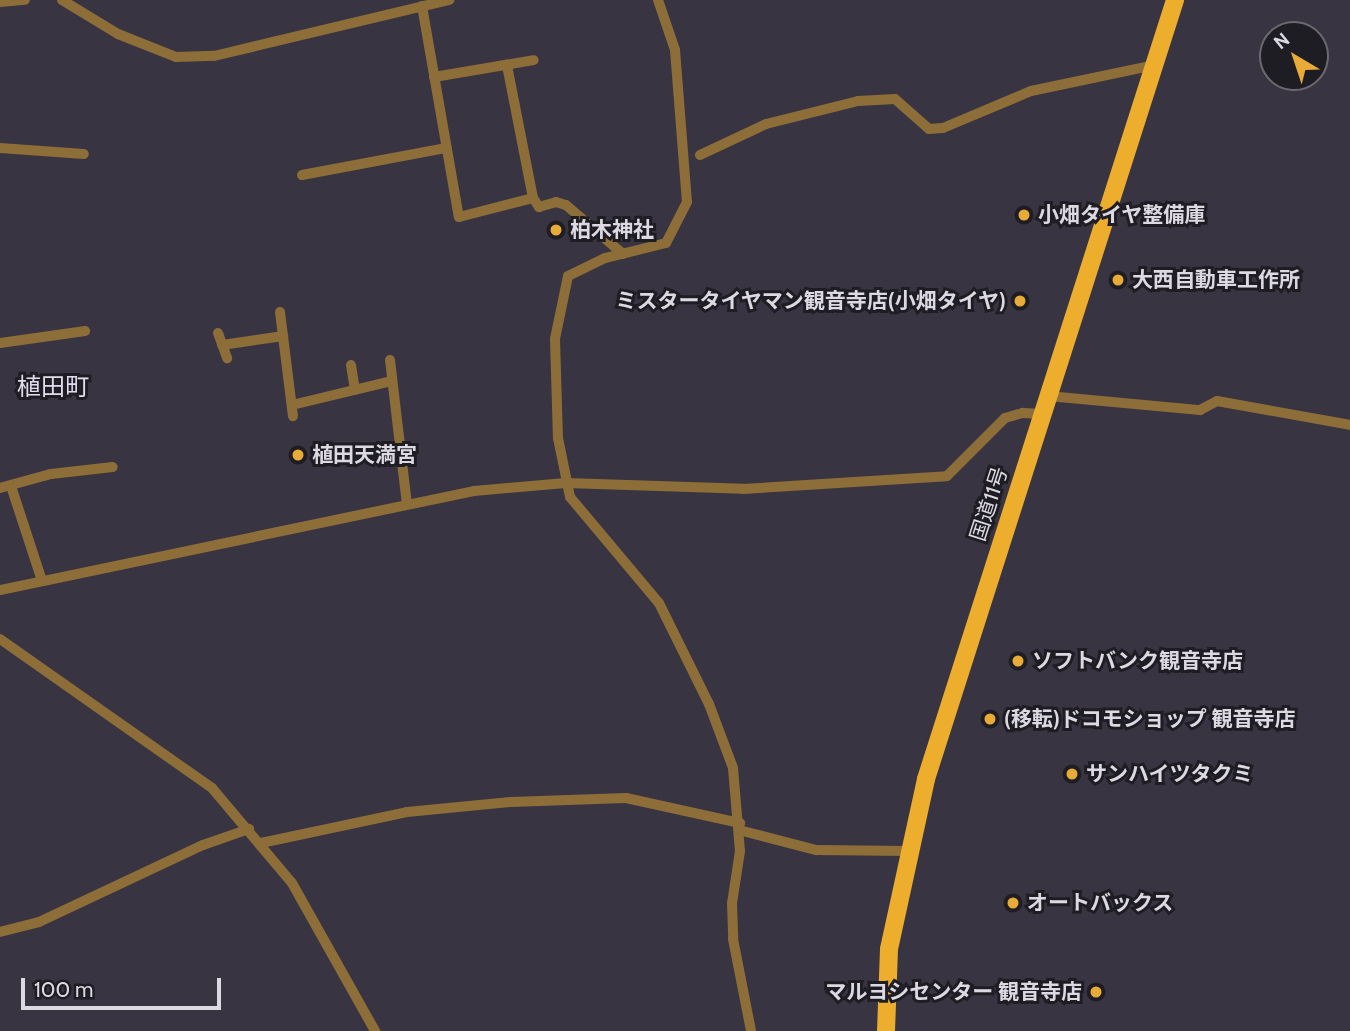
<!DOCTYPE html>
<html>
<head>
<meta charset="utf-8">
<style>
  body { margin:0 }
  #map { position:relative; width:1350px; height:1031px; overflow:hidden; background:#393442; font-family:Cabin,"Noto Sans JP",sans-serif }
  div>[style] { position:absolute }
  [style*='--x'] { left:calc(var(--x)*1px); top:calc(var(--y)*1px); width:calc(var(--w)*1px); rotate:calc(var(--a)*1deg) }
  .minor>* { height:10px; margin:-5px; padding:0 5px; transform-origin:5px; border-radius:5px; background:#8d6e38 }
  .trunk>* { height:18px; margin:-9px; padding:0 9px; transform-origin:9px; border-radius:9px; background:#ecae2c }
  .dots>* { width:19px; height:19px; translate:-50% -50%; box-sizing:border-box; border:4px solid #1f1d24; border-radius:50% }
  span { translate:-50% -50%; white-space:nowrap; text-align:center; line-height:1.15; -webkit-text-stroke:6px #1f1d24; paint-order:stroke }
  .poi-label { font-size:21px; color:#dcd9e2; font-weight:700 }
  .left { translate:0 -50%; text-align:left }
  .right { translate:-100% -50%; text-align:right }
  .street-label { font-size:21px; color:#dcd9e2 }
  .quarter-label { font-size:24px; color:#e1dbed }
  .north { position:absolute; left:1259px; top:21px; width:70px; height:70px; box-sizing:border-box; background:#1f1d24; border:2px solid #6b6870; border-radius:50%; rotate:321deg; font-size:19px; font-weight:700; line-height:28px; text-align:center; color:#dcd9e2 }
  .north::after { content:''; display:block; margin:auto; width:24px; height:32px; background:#e8ab37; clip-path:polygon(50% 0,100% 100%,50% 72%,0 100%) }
  .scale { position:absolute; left:21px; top:978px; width:200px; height:32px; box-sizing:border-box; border:4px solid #dcd9e2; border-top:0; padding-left:9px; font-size:21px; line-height:24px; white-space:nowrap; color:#dcd9e2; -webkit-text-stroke:5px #1f1d24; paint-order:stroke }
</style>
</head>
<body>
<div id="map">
  <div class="minor">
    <div style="--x:62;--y:0;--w:66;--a:31.3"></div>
    <div style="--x:118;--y:34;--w:62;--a:21.6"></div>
    <div style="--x:176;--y:57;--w:38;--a:-2"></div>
    <div style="--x:214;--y:56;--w:242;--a:-13.4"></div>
    <div style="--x:658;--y:0;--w:53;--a:71.2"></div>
    <div style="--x:675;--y:50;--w:152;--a:85.5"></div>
    <div style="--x:687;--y:202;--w:46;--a:117.1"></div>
    <div style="--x:666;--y:243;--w:63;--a:166.2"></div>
    <div style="--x:605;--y:258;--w:41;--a:154.1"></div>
    <div style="--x:568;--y:276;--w:64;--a:101.7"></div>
    <div style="--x:555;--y:339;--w:99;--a:88.3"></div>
    <div style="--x:558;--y:438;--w:60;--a:78.5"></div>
    <div style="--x:570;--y:497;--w:138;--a:50"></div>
    <div style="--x:659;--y:603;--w:113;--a:63.7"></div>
    <div style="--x:709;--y:704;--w:68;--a:69.4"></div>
    <div style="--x:733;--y:768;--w:83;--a:85.2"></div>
    <div style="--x:740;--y:851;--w:53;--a:98.7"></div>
    <div style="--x:732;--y:903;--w:36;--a:88"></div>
    <div style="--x:733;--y:939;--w:94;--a:78.9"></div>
    <div style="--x:0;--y:2;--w:25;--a:-5"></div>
    <div style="--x:422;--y:6;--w:214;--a:80.1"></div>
    <div style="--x:459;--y:217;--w:76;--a:-14.4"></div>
    <div style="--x:533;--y:198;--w:136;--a:-101.1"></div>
    <div style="--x:434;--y:77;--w:101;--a:-9.6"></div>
    <div style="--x:0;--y:148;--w:84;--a:4.1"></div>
    <div style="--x:700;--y:155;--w:73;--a:-25.2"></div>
    <div style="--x:766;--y:124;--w:95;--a:-14"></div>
    <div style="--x:858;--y:101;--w:37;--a:-3"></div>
    <div style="--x:895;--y:99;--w:45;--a:41.4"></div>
    <div style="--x:929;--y:129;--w:14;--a:-4"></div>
    <div style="--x:943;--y:128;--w:95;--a:-22.8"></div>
    <div style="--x:1031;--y:91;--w:126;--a:-11.9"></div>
    <div style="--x:302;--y:175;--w:147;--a:-10.6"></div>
    <div style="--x:533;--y:198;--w:11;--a:56"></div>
    <div style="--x:539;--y:207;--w:18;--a:-16"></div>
    <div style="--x:556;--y:202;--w:10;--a:17"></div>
    <div style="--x:566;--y:205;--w:75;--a:40.7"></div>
    <div style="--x:280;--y:312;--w:105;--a:82.9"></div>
    <div style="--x:218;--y:333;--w:27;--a:70"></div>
    <div style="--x:0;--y:343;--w:86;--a:-8"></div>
    <div style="--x:222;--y:345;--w:62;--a:-8.4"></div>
    <div style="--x:390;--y:360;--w:145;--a:83.3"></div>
    <div style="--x:351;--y:365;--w:25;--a:81"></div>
    <div style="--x:1048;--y:396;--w:153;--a:5.3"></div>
    <div style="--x:1200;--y:410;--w:19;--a:-28"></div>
    <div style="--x:1217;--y:401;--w:135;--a:10.2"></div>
    <div style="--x:292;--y:405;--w:102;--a:-13.6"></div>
    <div style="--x:11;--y:486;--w:100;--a:71.9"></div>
    <div style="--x:0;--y:488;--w:53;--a:-15.4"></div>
    <div style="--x:51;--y:474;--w:62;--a:-6.4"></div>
    <div style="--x:0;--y:590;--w:484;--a:-11.8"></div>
    <div style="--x:474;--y:491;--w:92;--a:-5"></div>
    <div style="--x:566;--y:483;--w:177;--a:1.9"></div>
    <div style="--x:743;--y:489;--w:204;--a:-3.6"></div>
    <div style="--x:947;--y:476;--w:82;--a:-45"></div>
    <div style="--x:1005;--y:418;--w:19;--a:-16"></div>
    <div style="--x:1023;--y:413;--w:19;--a:3"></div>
    <div style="--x:0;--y:639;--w:259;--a:35.1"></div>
    <div style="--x:212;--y:788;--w:124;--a:49.9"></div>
    <div style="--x:292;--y:883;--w:170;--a:60.7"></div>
    <div style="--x:739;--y:830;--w:80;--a:14.6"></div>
    <div style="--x:816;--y:850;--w:92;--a:0.6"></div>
    <div style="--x:261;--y:843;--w:149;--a:-12"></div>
    <div style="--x:407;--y:812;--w:104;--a:-5.5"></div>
    <div style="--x:511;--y:802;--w:115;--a:-2"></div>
    <div style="--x:626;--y:798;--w:117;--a:12.4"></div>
    <div style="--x:0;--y:932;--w:40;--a:-14.4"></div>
    <div style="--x:39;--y:922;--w:181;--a:-25.2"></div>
    <div style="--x:203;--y:845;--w:49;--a:-19.2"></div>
  </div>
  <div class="trunk">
    <div style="--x:886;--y:1031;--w:82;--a:-87.9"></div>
    <div style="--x:889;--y:949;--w:174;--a:-77.7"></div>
    <div style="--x:926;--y:779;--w:818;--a:-72.27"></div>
  </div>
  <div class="dots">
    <div style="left:1024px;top:215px;background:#e8ab37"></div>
    <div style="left:556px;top:230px;background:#e8ab37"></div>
    <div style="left:1118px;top:280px;background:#e8ab37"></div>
    <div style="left:1020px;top:301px;background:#e8ab37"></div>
    <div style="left:298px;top:455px;background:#e8ab37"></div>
    <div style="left:1018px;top:661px;background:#e8ab37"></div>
    <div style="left:990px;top:719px;background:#e8ab37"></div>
    <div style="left:1072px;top:774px;background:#e8ab37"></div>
    <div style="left:1013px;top:903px;background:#e8ab37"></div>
    <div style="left:1096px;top:992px;background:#e8ab37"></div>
  </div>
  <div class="poi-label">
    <span class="left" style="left:1038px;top:215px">小畑タイヤ整備庫</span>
    <span class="left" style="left:570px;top:230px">柏木神社</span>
    <span class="left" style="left:1132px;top:280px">大西自動車工作所</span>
    <span class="right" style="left:1006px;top:301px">ミスタータイヤマン観音寺店(小畑タイヤ)</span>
    <span class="left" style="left:312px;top:455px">植田天満宮</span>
    <span class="left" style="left:1032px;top:661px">ソフトバンク観音寺店</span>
    <span class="left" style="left:1004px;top:719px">(移転)ドコモショップ 観音寺店</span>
    <span class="left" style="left:1086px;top:774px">サンハイツタクミ</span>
    <span class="left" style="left:1027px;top:903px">オートバックス</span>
    <span class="right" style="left:1082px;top:992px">マルヨシセンター 観音寺店</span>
  </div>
  <div class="street-label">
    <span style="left:989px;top:504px;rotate:-72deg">国道11号</span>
  </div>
  <div class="quarter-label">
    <span style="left:53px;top:387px">植田町</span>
  </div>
  <div class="north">N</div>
  <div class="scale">100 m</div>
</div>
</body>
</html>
